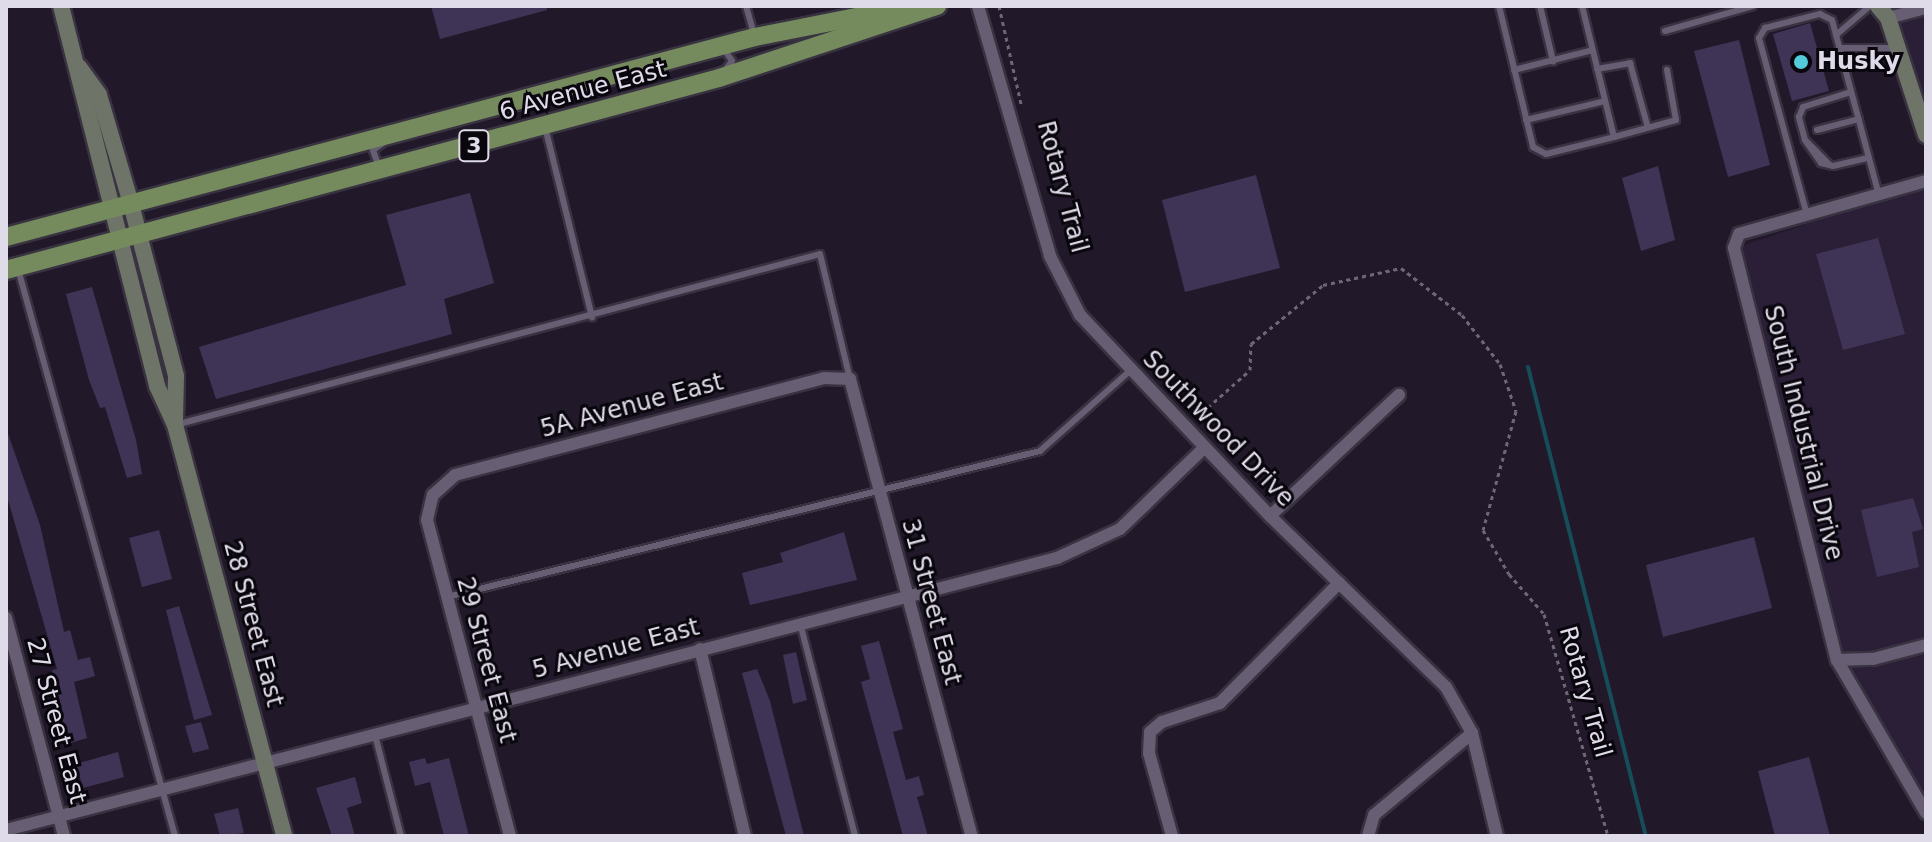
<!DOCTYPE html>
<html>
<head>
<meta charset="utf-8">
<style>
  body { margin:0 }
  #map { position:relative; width:1932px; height:842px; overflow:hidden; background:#21192a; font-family:"DejaVu Sans",sans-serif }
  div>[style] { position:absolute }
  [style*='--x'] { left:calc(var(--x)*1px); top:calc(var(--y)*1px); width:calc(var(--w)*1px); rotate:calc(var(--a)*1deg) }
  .built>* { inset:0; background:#2a1f37 }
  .stream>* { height:4px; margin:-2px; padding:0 2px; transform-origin:2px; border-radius:2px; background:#154e59 }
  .building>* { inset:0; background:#403456 }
  .path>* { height:3px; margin-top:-1.5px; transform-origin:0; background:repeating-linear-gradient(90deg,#6d6776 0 4px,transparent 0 8px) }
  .roads { filter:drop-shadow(2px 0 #393341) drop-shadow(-2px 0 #393341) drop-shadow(0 2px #393341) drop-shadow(0 -2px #393341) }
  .lane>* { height:6px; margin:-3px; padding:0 3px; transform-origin:3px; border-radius:3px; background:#675e73 }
  .street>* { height:12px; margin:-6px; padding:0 6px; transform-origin:6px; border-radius:6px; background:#675e73 }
  .secondary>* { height:16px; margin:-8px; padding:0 8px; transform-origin:8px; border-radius:8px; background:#6e7468 }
  .primary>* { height:18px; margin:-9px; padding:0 9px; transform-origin:9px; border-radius:9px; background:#758b5d }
  .dots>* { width:22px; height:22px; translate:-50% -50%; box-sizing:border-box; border:4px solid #09060d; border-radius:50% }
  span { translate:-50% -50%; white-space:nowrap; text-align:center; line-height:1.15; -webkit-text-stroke:6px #09060d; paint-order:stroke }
  .shield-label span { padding:2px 6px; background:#09060d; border:2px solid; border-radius:6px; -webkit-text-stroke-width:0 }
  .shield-label { font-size:22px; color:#e0dbe8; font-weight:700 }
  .poi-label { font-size:24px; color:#e0dbe8; font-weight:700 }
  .left { translate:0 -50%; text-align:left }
  .street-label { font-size:24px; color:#e0dbe8 }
  .frame { position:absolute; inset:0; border:8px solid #e0dbe8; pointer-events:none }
</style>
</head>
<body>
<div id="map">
  <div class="built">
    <div style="clip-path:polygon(1926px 8px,1926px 135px,1888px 18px)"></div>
    <div style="clip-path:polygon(1926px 182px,1926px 813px,1837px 660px,1734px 249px)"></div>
  </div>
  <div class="stream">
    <div style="--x:1528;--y:367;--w:484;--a:75.9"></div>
  </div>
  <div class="building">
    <div style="clip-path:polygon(431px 6px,547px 6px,547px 10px,440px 39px)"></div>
    <div style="clip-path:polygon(1810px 23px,1829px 91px,1792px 101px,1773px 34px)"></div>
    <div style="clip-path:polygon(1739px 40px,1770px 165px,1728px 177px,1694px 51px)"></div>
    <div style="clip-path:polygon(1658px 166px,1675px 240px,1641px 251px,1622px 178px)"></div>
    <div style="clip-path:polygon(1256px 175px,1280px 268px,1185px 292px,1162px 200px)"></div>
    <div style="clip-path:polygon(470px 193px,494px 283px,444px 299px,452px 334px,216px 399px,199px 347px,406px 285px,386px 215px)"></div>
    <div style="clip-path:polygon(1878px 238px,1905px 334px,1843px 350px,1816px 254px)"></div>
    <div style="clip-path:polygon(92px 287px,136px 440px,142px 474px,127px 478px,105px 407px,100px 408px,89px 380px,66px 294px)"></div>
    <div style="clip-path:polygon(6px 428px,40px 525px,64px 632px,70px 630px,78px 660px,90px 657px,95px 676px,74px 682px,87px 738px,67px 744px,52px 670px,57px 669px,6px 493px)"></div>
    <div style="clip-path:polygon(1913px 498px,1923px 529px,1912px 532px,1919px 567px,1877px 577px,1861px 510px)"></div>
    <div style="clip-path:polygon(159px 530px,172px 579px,142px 587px,129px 538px)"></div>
    <div style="clip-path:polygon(844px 532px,857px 580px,750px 605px,742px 573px,783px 562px,780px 553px)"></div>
    <div style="clip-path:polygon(1754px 537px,1772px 608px,1663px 637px,1646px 565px)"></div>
    <div style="clip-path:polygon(179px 606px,212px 715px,194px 720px,166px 610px)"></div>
    <div style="clip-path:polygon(879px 641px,903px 729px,893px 732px,906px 780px,919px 776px,924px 795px,917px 797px,928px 836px,903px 836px,861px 682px,870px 679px,861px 646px)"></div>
    <div style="clip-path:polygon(796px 652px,807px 700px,793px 704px,783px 655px)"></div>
    <div style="clip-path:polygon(757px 669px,770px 701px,804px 836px,786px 836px,742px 673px)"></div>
    <div style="clip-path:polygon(201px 722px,209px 749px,193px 753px,185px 726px)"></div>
    <div style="clip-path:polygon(118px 752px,124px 777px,83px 788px,76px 764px)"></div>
    <div style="clip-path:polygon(1809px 757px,1830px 836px,1775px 836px,1758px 771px)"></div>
    <div style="clip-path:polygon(425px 758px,427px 764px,449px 758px,469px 836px,444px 836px,430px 782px,415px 786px,409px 762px)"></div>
    <div style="clip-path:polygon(355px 777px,362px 803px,347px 808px,355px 836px,332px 836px,316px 788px)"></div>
    <div style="clip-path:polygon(238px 808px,244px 833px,220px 836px,214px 814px)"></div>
  </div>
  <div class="path">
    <div style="--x:999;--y:6;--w:100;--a:77.3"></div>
    <div style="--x:1196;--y:418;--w:72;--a:-41.6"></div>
    <div style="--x:1250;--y:370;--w:26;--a:-88"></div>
    <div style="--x:1251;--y:344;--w:93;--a:-39.3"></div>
    <div style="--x:1323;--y:285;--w:80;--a:-12.3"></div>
    <div style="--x:1401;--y:268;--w:77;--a:37.6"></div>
    <div style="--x:1462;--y:315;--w:62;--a:52.2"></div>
    <div style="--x:1500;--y:364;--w:50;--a:71.2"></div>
    <div style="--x:1516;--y:411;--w:123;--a:105.5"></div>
    <div style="--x:1483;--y:530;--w:51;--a:59.4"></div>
    <div style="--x:1509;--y:574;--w:53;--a:48.8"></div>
    <div style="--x:1544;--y:614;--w:231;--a:73.9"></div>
  </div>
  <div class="roads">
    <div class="lane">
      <div style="--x:746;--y:6;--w:29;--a:74"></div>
      <div style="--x:1499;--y:6;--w:145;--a:76.4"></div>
      <div style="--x:1533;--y:147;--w:15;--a:28"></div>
      <div style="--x:1546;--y:154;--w:70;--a:-14"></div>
      <div style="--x:1614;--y:137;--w:135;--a:-103.7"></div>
      <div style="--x:1540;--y:6;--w:57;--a:76.7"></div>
      <div style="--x:1665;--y:31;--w:91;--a:-15.9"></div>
      <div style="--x:1836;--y:35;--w:45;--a:-40.5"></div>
      <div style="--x:1839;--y:48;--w:57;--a:0"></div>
      <div style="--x:724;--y:49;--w:14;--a:56"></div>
      <div style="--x:732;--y:61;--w:10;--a:127"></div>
      <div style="--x:1597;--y:69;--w:34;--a:-10"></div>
      <div style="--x:1630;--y:63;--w:67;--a:74.5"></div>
      <div style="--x:1514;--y:70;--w:81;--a:-14.2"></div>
      <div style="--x:1526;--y:120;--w:81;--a:-13.5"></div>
      <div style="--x:545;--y:127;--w:196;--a:76.1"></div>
      <div style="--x:1817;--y:130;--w:43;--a:-14.7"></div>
      <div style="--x:1614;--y:137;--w:64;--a:-15.3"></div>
      <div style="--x:1676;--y:120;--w:51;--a:-100.2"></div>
      <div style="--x:1805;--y:140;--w:24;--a:-105"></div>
      <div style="--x:1799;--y:117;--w:11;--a:-68"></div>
      <div style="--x:1803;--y:107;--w:50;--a:-17.4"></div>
      <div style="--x:378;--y:164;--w:15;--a:-110"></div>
      <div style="--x:373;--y:150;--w:12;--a:-35"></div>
      <div style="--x:1829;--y:164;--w:34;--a:-135"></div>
      <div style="--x:1805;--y:140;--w:28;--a:55"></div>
      <div style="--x:1821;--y:163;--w:12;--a:14"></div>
      <div style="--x:1833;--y:166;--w:37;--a:-13"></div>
      <div style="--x:1807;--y:215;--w:183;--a:-105.2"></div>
      <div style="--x:1759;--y:38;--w:12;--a:-59"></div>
      <div style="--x:1765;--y:28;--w:57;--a:-14.3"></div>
      <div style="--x:1820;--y:14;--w:13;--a:27"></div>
      <div style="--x:1832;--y:20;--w:181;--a:75"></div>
      <div style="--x:18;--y:269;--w:588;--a:74.52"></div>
      <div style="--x:175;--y:425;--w:667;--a:-14.85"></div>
      <div style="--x:820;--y:254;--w:129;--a:76.5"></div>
      <div style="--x:447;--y:597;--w:611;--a:-13.83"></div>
      <div style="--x:1040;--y:451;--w:122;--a:-41.7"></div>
      <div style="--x:800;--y:623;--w:220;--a:75.5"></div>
      <div style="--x:375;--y:735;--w:104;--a:75.6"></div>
    </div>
    <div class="street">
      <div style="--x:978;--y:6;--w:260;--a:73.9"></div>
      <div style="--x:1050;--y:256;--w:66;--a:63"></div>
      <div style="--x:1080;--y:315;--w:277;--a:46.6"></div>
      <div style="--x:1270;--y:516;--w:245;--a:44.2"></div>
      <div style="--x:1446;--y:687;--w:53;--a:60.5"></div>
      <div style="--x:1472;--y:733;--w:106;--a:76.4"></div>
      <div style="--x:1888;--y:18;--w:39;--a:-15"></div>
      <div style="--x:1926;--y:181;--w:194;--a:164.2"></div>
      <div style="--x:1739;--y:234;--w:15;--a:110"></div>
      <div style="--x:1734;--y:248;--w:425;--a:76"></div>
      <div style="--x:1837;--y:660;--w:177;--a:59.8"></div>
      <div style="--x:1270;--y:516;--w:177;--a:-43.2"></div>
      <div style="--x:6;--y:618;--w:226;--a:75.1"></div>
      <div style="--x:700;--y:649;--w:192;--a:76.5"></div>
      <div style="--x:1837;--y:660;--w:36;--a:-2"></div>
      <div style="--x:1873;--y:659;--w:55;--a:-14.8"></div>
      <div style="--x:6;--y:830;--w:1086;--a:-14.51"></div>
      <div style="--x:1057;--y:558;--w:69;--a:-24.7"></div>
      <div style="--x:1120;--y:529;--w:117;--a:-44"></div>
      <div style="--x:510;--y:836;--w:327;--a:-104.7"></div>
      <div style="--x:427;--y:520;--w:26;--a:-77"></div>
      <div style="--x:433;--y:495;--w:30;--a:-42"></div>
      <div style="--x:455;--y:475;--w:382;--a:-14.7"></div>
      <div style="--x:824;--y:378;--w:26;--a:2"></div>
      <div style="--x:850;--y:379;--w:473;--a:75.1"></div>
      <div style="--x:1172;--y:836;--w:86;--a:-105.5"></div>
      <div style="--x:1149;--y:753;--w:21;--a:-87"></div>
      <div style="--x:1150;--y:732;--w:16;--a:-40"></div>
      <div style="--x:1162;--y:722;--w:61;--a:-18.1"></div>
      <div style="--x:1220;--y:703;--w:169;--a:-45.2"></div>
      <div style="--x:1368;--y:836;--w:22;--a:-74"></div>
      <div style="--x:1374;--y:815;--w:128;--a:-39.9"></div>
    </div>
    <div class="secondary">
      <div style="--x:61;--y:6;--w:392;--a:75.8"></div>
      <div style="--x:157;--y:386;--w:43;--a:65.2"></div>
      <div style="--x:175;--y:425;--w:425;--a:75.1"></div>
      <div style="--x:1878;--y:6;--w:16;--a:50"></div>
      <div style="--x:1888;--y:18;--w:123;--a:72"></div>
      <div style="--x:79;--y:67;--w:34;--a:54"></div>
      <div style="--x:99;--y:95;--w:114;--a:73.6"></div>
      <div style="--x:131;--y:204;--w:178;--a:75.3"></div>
      <div style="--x:176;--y:376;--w:43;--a:91.3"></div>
    </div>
    <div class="primary">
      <div style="--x:6;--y:237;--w:775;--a:-14.95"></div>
      <div style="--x:755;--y:37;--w:145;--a:-11.2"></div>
      <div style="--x:6;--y:270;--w:738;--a:-15.07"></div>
      <div style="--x:719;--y:78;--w:230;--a:-18.3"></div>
    </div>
  </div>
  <div class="dots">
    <div style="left:1801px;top:62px;background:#53cbda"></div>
  </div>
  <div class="shield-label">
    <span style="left:474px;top:146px">3</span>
  </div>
  <div class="poi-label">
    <span class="left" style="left:1817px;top:62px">Husky</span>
  </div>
  <div class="street-label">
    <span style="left:583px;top:91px;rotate:-15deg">6 Avenue East</span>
    <span style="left:1062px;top:187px;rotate:75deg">Rotary Trail</span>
    <span style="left:632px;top:406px;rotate:-15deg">5A Avenue East</span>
    <span style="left:1218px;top:429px;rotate:46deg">Southwood Drive</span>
    <span style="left:1803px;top:433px;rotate:76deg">South Industrial Drive</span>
    <span style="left:931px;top:602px;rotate:75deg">31 Street East</span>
    <span style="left:253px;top:624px;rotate:75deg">28 Street East</span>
    <span style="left:616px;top:649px;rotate:-15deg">5 Avenue East</span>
    <span style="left:486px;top:660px;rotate:75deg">29 Street East</span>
    <span style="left:1585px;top:692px;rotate:74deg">Rotary Trail</span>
    <span style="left:56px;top:721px;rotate:75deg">27 Street East</span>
  </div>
  <div class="frame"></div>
</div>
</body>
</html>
